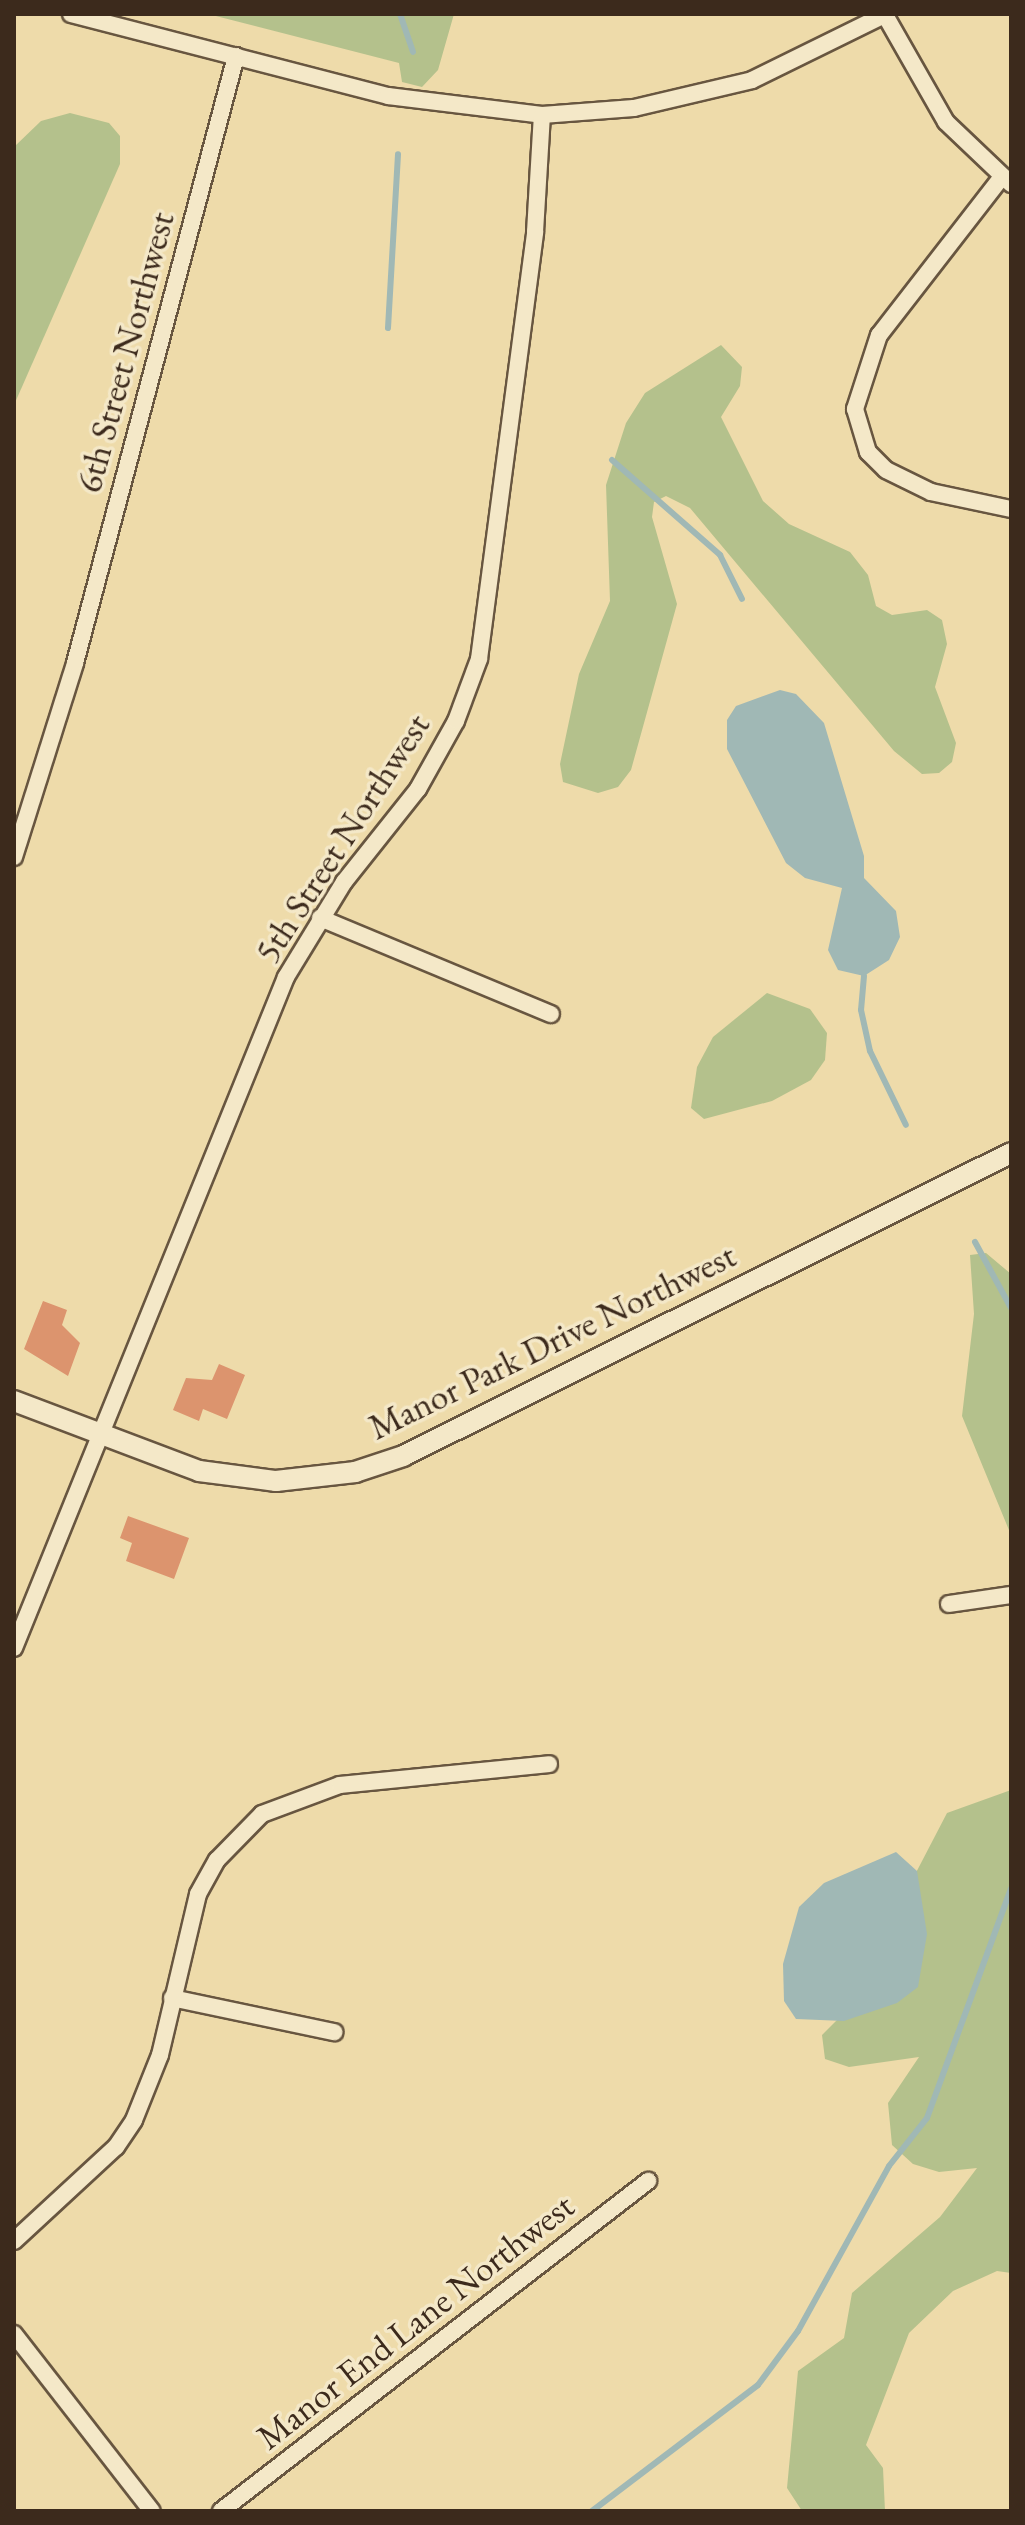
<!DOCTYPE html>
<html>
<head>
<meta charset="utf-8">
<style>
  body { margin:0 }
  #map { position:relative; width:1025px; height:2525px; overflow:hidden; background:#eedbaa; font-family:"EB Garamond",serif }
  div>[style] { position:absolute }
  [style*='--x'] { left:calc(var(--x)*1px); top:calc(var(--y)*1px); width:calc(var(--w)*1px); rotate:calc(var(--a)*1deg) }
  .green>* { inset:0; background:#b4c18c }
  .water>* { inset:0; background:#a0b8b5 }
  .stream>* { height:6px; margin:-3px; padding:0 3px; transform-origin:3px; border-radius:3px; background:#a0b8b5 }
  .building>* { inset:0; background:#dc946e }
  .roads { filter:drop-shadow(2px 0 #685640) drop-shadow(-2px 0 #685640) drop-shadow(0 2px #685640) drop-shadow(0 -2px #685640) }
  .minor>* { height:16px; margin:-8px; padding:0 8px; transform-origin:8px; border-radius:8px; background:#f4e8c8 }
  .tertiary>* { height:20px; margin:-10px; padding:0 10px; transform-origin:10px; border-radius:10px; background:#f4e8c8 }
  span { translate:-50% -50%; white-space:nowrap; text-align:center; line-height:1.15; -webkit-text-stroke:7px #f4e8c8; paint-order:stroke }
  .street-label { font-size:36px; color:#3c2a1c }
  .frame { position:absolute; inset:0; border:16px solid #3c2a1c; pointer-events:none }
</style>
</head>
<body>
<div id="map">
  <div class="green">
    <div style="clip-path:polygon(208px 14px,454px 14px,438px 70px,422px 87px,402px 82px,399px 63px)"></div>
    <div style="clip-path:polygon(70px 113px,109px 123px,120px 136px,120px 164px,14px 405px,14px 147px,41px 121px)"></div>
    <div style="clip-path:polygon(721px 345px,742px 367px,740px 386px,721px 417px,763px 501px,789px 524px,850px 552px,868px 575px,876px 606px,892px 615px,927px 610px,942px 620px,947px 644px,935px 687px,956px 743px,952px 762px,939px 773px,922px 774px,894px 751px,690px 508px,666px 496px,654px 502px,652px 517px,677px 604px,631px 770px,618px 787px,598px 793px,563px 782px,560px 764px,579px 674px,610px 601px,606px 485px,626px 423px,645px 393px)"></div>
    <div style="clip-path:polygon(767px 993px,810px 1009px,827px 1033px,825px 1060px,811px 1080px,772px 1101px,704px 1119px,691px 1108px,697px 1067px,713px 1037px)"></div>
    <div style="clip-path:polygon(986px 1253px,1011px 1274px,1011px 1535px,962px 1416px,974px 1314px,970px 1255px)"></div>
    <div style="clip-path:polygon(1011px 1790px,1011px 2273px,997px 2271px,953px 2291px,909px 2333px,866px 2445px,883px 2468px,885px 2511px,802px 2511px,787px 2488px,798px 2371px,844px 2338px,852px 2293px,940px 2217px,977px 2168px,939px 2172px,913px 2164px,892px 2145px,888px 2103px,919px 2057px,849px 2067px,825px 2059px,822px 2035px,842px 2015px,947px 1813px)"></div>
  </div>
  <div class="water">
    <div style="clip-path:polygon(780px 690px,796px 694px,824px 723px,864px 856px,864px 878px,896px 911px,900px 937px,889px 960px,864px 976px,838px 970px,828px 950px,842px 888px,805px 878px,786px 863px,727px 749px,727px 720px,736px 706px)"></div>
    <div style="clip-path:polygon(896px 1852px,917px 1871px,927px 1934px,918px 1987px,897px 2003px,844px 2021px,796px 2019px,784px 2001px,783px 1964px,799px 1907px,824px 1883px)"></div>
  </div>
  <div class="stream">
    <div style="--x:400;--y:14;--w:40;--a:71.1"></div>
    <div style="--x:388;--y:328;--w:174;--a:-86.7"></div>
    <div style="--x:612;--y:460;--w:144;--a:41.3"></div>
    <div style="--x:720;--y:555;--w:49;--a:63.4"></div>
    <div style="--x:864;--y:976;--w:34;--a:95"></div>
    <div style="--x:861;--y:1010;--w:42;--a:77.6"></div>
    <div style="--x:870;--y:1051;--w:82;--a:64.1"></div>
    <div style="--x:975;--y:1242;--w:75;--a:61.4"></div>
    <div style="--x:592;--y:2511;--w:208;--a:-37.2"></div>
    <div style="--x:758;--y:2385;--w:67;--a:-53.5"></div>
    <div style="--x:798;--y:2331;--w:188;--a:-61.1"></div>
    <div style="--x:889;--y:2166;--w:61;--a:-51.6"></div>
    <div style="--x:927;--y:2118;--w:244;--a:-69.9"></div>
  </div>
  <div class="building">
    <div style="clip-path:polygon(43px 1301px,67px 1310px,62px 1325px,80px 1343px,68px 1376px,24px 1349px)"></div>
    <div style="clip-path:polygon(219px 1364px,245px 1375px,227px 1419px,203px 1409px,199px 1421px,173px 1410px,186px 1378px,212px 1380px)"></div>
    <div style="clip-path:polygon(128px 1516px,189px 1538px,174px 1579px,126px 1561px,132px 1543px,120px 1538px)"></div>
  </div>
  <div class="roads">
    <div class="minor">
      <div style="--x:71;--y:14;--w:327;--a:14.5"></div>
      <div style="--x:388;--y:96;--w:155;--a:7"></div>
      <div style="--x:542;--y:115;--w:92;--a:-4.4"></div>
      <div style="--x:634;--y:108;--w:121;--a:-13.3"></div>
      <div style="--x:752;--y:80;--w:149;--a:-26.2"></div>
      <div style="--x:885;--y:15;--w:123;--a:60.3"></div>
      <div style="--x:946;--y:122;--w:90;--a:43.6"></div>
      <div style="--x:1001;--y:178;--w:199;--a:127.8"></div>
      <div style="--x:879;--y:335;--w:78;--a:108"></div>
      <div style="--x:855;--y:409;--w:45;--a:73.2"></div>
      <div style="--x:868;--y:452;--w:25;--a:45"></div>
      <div style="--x:886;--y:470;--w:50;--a:26.1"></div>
      <div style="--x:931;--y:492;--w:82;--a:12"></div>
      <div style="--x:14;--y:857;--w:203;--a:-72.5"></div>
      <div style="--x:75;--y:663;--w:628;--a:-75.14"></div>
      <div style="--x:320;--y:918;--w:250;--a:22.6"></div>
      <div style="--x:949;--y:1604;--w:63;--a:-8.3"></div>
      <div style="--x:14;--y:1648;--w:724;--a:-67.93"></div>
      <div style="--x:286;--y:977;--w:111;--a:-58.6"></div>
      <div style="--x:344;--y:882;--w:119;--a:-51.5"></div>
      <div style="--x:418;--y:789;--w:78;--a:-60.8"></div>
      <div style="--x:456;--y:721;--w:66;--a:-69.6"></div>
      <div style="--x:479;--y:659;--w:431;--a:-82.5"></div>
      <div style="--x:535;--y:232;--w:117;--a:-86.6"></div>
      <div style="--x:172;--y:1998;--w:166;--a:11.9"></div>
      <div style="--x:14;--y:2241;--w:139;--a:-42.7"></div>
      <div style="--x:116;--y:2147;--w:32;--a:-56"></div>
      <div style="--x:134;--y:2120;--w:70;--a:-68.2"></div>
      <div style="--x:160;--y:2055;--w:165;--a:-76.7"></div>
      <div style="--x:198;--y:1894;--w:39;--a:-61"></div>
      <div style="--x:217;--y:1860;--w:64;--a:-45.6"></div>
      <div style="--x:262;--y:1814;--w:83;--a:-20.4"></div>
      <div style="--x:340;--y:1785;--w:210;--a:-5.7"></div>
      <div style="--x:14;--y:2334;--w:224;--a:52.1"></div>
      <div style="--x:221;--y:2511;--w:540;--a:-37.7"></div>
    </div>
    <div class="tertiary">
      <div style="--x:14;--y:1401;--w:198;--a:20.7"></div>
      <div style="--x:199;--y:1471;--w:78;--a:7.4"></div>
      <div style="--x:276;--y:1481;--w:80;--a:-6.5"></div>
      <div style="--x:355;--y:1472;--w:51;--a:-18.4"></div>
      <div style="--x:403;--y:1456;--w:679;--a:-26.49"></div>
    </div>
  </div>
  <div class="street-label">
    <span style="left:125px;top:352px;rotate:-75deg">6th Street Northwest</span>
    <span style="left:342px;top:838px;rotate:-57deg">5th Street Northwest</span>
    <span style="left:552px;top:1341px;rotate:-26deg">Manor Park Drive Northwest</span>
    <span style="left:415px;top:2321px;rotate:-38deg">Manor End Lane Northwest</span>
  </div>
  <div class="frame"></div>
</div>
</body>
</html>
